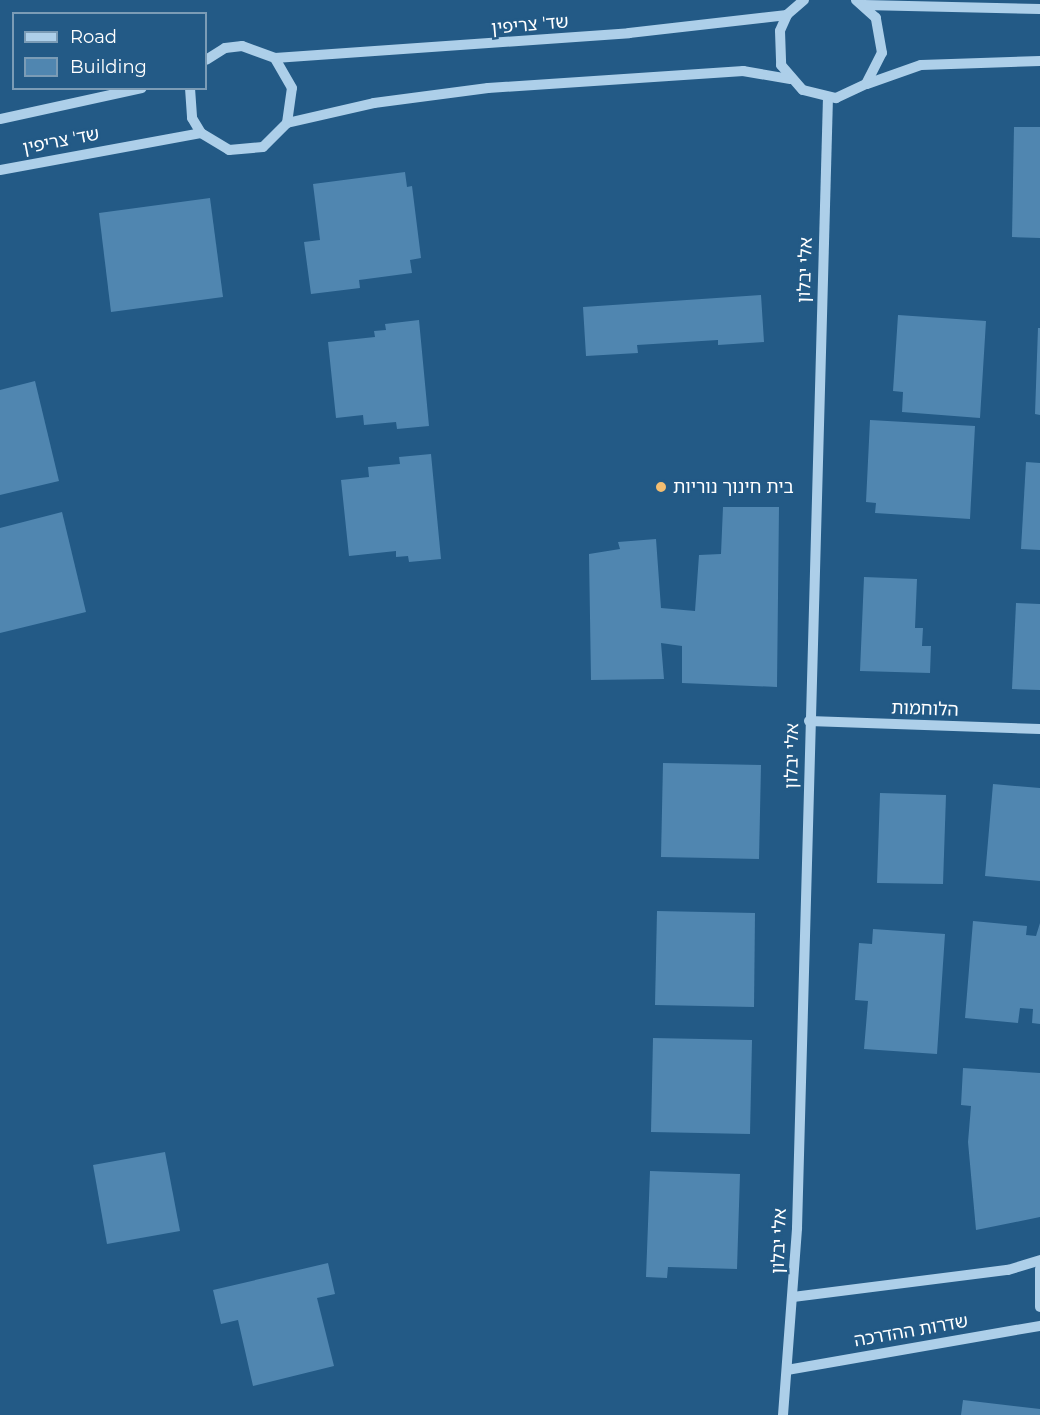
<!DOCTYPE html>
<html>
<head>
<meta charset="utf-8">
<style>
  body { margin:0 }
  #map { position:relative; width:1040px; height:1415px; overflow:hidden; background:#235a86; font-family:Montserrat,"Noto Sans Hebrew",sans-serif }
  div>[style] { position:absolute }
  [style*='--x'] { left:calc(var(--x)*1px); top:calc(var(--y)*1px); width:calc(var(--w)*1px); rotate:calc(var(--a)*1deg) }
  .building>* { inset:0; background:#5086b0 }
  .minor>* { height:10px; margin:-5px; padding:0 5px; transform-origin:5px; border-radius:5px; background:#adcfe9 }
  .dots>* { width:16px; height:16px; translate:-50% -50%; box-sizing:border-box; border:3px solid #235a86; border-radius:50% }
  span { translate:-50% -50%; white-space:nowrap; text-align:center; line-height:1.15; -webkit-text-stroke:5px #235a86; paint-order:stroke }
  .street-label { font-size:18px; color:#fff }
  .poi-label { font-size:18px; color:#fff }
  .left { translate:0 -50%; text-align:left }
  .legend { position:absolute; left:12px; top:12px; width:195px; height:78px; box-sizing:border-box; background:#235a86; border:2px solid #7b9cb6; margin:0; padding:8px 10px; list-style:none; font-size:18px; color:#fff }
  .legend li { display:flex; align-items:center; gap:12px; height:30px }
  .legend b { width:30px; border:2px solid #7b9cb6 }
</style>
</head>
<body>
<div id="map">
  <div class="building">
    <div style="clip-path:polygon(1014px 127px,1040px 127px,1040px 238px,1012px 237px)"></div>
    <div style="clip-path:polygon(405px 172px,407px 187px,412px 186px,421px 258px,410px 260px,412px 273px,359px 280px,360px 288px,311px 294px,304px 242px,320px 240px,313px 184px)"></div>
    <div style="clip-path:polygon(210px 198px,223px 297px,111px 312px,99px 213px)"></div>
    <div style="clip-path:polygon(761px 295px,764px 342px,718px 345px,718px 340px,637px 345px,638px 353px,586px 356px,583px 307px)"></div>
    <div style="clip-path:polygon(898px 315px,986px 321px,980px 418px,902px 412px,903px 392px,893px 391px)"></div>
    <div style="clip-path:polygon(419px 320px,429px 426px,397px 429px,396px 422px,364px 425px,363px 415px,336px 418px,328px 342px,375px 337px,374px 331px,386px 330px,385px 324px)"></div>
    <div style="clip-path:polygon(1038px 328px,1040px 328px,1040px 415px,1035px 414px)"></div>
    <div style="clip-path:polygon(35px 381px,59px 481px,0 495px,0 390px)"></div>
    <div style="clip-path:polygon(870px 420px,975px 426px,970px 519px,875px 513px,876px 503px,866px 502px)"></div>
    <div style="clip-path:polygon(431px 454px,441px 559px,409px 562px,408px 556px,396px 557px,396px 551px,349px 556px,341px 480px,369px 477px,368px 467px,400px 464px,399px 457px)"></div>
    <div style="clip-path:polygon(1026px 462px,1040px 463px,1040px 550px,1021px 549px)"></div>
    <div style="clip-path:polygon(723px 507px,779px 507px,777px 687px,682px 683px,682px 646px,661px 643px,664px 679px,591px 680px,589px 554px,620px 549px,618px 542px,656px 539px,661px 608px,695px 611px,699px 555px,721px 554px)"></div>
    <div style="clip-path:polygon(62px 512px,86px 612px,0 633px,0 528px)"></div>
    <div style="clip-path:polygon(864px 577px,917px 579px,915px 628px,923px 628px,922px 646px,931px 646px,930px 673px,860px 671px)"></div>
    <div style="clip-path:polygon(1016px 603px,1040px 604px,1040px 690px,1012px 689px)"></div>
    <div style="clip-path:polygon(663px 763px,761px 765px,759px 859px,661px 857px)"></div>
    <div style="clip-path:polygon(993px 784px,1040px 788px,1040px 881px,985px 876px)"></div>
    <div style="clip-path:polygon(880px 793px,946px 795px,943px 884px,877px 883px)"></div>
    <div style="clip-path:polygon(657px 911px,755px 913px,754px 1007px,655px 1005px)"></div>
    <div style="clip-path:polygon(973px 921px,1027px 926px,1026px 935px,1036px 936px,1040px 923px,1040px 1024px,1032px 1023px,1033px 1009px,1020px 1008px,1018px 1023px,965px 1018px)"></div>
    <div style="clip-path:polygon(873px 929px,945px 934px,937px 1054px,864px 1049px,868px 1001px,855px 1000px,859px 943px,872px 944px)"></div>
    <div style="clip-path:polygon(653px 1038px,752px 1040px,750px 1134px,651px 1132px)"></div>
    <div style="clip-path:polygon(963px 1068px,1040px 1073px,1040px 1217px,976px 1230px,968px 1142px,971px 1106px,961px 1105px)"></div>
    <div style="clip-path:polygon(165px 1152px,180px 1231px,107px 1244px,93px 1165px)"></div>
    <div style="clip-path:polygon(650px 1171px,740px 1174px,737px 1269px,668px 1267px,667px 1278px,646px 1277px)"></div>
    <div style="clip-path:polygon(328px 1263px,335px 1294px,317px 1298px,334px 1366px,253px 1386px,238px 1320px,221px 1324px,213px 1290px)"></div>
    <div style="clip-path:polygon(963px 1400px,1040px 1409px,1040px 1415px,961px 1415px)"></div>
  </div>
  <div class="minor">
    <div style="--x:804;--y:0;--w:23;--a:139"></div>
    <div style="--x:787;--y:15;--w:17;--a:114"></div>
    <div style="--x:780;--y:31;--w:34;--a:88"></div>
    <div style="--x:781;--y:65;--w:33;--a:49"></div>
    <div style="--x:803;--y:90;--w:34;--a:14"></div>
    <div style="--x:836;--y:98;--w:33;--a:-25"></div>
    <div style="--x:866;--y:84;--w:35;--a:-63"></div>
    <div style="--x:882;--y:53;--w:36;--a:-100"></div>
    <div style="--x:876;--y:18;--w:27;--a:-138"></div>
    <div style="--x:864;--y:5;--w:176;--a:1.3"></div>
    <div style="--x:275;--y:58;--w:355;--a:-4"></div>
    <div style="--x:629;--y:33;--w:159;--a:-6.5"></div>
    <div style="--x:867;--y:84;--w:57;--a:-19.4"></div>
    <div style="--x:921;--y:65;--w:119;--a:-1.9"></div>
    <div style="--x:190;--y:88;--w:30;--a:86"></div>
    <div style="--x:192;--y:118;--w:17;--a:59"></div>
    <div style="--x:201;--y:133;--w:33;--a:31"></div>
    <div style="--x:229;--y:150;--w:34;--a:-5"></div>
    <div style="--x:263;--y:147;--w:34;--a:-45"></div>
    <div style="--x:287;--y:123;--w:35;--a:-82"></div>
    <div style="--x:292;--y:88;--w:34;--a:-120"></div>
    <div style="--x:275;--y:58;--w:35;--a:-160"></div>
    <div style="--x:242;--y:46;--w:17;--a:173"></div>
    <div style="--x:225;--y:48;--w:22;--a:148"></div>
    <div style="--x:0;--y:119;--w:145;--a:-12.3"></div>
    <div style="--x:287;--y:123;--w:89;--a:-12.9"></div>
    <div style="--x:374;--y:103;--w:115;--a:-7.5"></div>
    <div style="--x:488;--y:88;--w:256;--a:-3.8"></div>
    <div style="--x:743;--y:71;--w:48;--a:9.7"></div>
    <div style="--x:0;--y:170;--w:204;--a:-10.4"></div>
    <div style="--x:809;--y:721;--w:231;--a:2"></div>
    <div style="--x:1040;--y:1269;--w:38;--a:90"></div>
    <div style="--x:793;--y:1297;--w:217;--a:-7.2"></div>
    <div style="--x:1008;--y:1270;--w:34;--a:-17"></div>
    <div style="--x:787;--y:1370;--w:257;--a:-9.9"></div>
    <div style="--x:783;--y:1415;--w:188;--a:-85.7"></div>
    <div style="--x:797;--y:1228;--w:1131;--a:-88.43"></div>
  </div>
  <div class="dots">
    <div style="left:661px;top:487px;background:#f4be71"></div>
  </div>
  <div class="street-label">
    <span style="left:530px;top:25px;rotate:-5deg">שד' צריפין</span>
    <span style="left:61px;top:141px;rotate:-11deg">שד' צריפין</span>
    <span style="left:805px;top:270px;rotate:-88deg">אלי יבלון</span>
    <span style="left:925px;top:709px;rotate:2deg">הלוחמות</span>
    <span style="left:792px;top:756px;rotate:-89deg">אלי יבלון</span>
    <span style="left:779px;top:1241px;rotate:-88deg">אלי יבלון</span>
    <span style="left:911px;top:1331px;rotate:-10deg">שדרות ההדרכה</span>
  </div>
  <div class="poi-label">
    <span class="left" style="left:673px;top:487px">בית חינוך נוריות</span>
  </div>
  <ul class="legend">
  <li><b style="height:8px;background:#adcfe9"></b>Road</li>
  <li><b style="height:16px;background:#5086b0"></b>Building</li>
  </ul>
</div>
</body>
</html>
